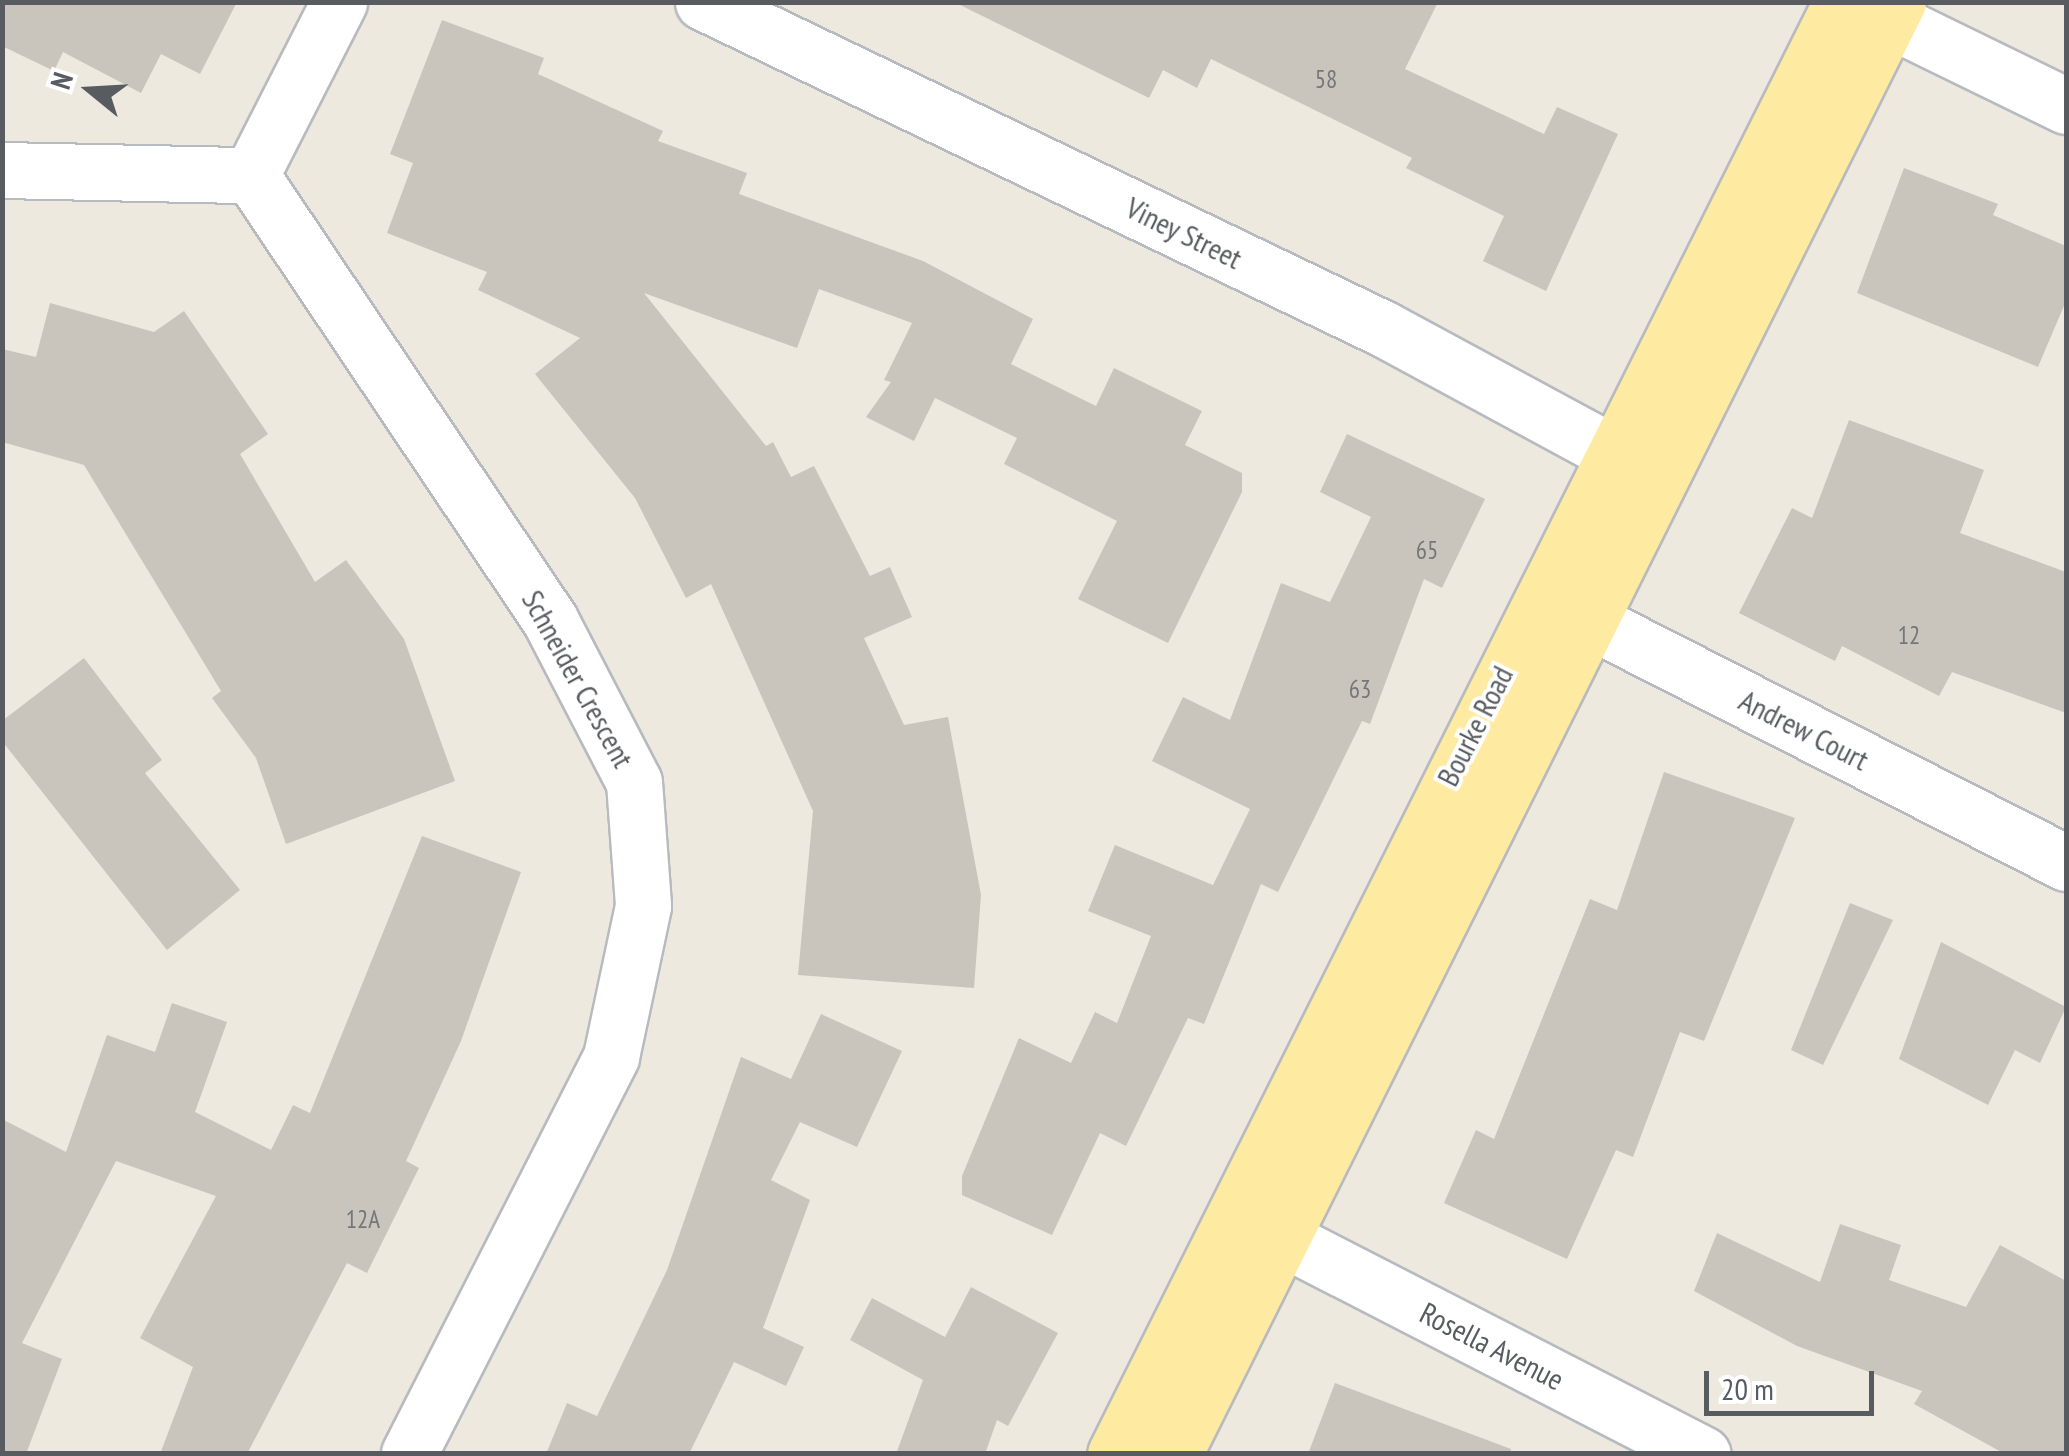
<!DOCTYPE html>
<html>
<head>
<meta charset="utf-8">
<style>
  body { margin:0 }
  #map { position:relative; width:2069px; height:1456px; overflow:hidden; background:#ede9de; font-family:"PT Sans Narrow",sans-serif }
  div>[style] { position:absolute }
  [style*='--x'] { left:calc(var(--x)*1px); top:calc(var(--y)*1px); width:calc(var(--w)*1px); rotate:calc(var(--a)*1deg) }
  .building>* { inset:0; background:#c9c5bd }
  .roads { filter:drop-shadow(2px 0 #b7babf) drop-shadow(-2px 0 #b7babf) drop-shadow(0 2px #b7babf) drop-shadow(0 -2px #b7babf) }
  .minor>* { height:55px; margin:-27.5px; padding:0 27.5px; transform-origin:27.5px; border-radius:27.5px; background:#fff }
  .major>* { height:55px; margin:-27.5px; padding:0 27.5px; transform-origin:27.5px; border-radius:27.5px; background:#ffeaa1 }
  span { translate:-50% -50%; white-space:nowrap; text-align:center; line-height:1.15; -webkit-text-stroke:8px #fff; paint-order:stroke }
  .number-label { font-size:25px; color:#747678 }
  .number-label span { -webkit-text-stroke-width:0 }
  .street-label { font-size:30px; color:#585c61 }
  .frame { position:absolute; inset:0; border:5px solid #585c61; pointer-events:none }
  .north { position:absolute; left:40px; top:40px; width:100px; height:100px; -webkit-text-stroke:8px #fff; paint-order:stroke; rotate:288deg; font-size:28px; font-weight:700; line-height:40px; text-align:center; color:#585c61 }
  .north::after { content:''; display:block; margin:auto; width:35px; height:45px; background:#585c61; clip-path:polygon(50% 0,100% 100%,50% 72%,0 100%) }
  .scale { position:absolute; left:1704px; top:1371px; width:170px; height:45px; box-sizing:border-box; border:5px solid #585c61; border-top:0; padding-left:12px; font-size:30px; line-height:35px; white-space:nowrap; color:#585c61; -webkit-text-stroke:8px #fff; paint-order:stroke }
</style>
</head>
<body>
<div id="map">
  <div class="building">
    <div style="clip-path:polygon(2px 2px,237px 2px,200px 74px,161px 54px,141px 93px,63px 52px,54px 71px,2px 46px)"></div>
    <div style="clip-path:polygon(954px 2px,1438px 2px,1405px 69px,1544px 134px,1557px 107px,1618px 134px,1546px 291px,1483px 261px,1504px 216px,1406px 168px,1412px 158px,1211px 59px,1197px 88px,1163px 70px,1149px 98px)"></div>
    <div style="clip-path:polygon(442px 20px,544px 58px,538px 74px,663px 131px,658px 141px,747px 173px,739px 194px,923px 261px,1033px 319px,1011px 364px,1096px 406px,1114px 368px,1202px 411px,1185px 445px,1242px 473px,1242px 492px,1168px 643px,1078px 599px,1117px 521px,1004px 464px,1017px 438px,935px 398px,914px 441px,866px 417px,891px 382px,884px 380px,912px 323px,819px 289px,797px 348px,644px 293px,766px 446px,773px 442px,791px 477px,814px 466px,870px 576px,890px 567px,912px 617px,864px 638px,904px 725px,948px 717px,981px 895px,974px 988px,798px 975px,813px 811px,711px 584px,686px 598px,635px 498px,535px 374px,580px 338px,478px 290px,487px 272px,387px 233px,413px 163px,390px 154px)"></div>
    <div style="clip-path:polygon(1904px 168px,1998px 204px,1993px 215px,2066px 246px,2066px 301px,2038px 367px,1857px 293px)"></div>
    <div style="clip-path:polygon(50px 303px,154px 332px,184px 311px,268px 434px,240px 454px,315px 582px,346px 560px,404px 639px,455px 781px,286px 844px,256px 758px,212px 698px,221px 691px,84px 465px,2px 442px,2px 349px,36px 357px)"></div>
    <div style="clip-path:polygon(1849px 420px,1984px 470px,1960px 533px,2066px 572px,2066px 713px,1952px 672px,1939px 696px,1842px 646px,1835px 661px,1739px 613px,1792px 508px,1812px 518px)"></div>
    <div style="clip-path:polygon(1347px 434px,1485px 499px,1442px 588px,1424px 579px,1370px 724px,1362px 721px,1278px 892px,1261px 884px,1204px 1024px,1188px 1018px,1126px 1146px,1100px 1133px,1052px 1235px,962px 1195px,962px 1176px,1019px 1038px,1071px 1063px,1095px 1012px,1117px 1023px,1151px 936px,1088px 911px,1115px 845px,1213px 885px,1250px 809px,1152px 761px,1183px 697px,1230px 720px,1281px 583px,1330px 602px,1371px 517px,1320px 492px)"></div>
    <div style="clip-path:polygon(84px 658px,162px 760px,145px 773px,240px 890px,167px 950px,2px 741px,2px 721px)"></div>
    <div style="clip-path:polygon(1664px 772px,1795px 818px,1704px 1041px,1680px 1032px,1633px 1157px,1616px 1150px,1567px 1259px,1444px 1203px,1476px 1130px,1494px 1139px,1590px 899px,1617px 910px)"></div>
    <div style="clip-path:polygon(422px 836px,521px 872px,461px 1041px,406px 1161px,419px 1168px,367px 1273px,347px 1263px,247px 1454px,160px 1454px,193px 1367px,140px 1338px,216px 1196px,116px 1161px,22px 1343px,62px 1359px,26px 1454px,2px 1454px,2px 1119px,66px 1152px,107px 1035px,155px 1052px,172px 1003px,227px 1022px,195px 1112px,271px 1150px,293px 1105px,310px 1113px)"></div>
    <div style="clip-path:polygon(1850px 903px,1893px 920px,1823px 1065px,1791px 1050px)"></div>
    <div style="clip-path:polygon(1941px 942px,2066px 1007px,2040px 1063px,2015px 1050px,1988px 1105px,1899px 1059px)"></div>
    <div style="clip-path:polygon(821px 1014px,902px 1051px,857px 1147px,800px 1122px,771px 1180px,810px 1200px,763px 1328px,804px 1347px,786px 1386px,734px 1362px,689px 1454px,546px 1454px,567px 1403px,597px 1416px,667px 1270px,741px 1057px,791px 1079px)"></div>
    <div style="clip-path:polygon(1840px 1224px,1901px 1245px,1889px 1280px,1966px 1307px,2000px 1245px,2066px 1281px,2066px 1454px,2005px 1454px,1914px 1404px,1922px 1391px,1797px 1346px,1694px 1291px,1717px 1233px,1820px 1282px)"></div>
    <div style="clip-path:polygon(971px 1287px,1058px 1333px,1008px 1426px,997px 1420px,985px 1454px,896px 1454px,923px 1380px,850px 1340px,872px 1298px,945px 1337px)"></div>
    <div style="clip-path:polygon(1335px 1383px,1511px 1449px,1510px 1454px,1308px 1454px)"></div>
  </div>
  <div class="roads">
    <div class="minor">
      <div style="--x:703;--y:2;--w:755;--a:25.65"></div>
      <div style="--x:1384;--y:329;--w:311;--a:28.4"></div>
      <div style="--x:1853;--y:2;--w:237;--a:26"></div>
      <div style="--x:2;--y:170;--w:249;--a:1.2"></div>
      <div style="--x:251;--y:175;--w:536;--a:56.1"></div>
      <div style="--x:550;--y:620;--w:182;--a:62.6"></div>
      <div style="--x:634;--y:782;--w:124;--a:85.8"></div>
      <div style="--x:643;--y:906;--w:154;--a:102"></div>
      <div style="--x:611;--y:1057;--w:445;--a:117"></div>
      <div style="--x:251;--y:175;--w:194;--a:-63"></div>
      <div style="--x:1549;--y:600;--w:580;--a:26.96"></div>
      <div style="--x:1282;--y:1238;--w:473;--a:27.2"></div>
    </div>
    <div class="major">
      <div style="--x:1115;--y:1454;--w:1623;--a:-63.43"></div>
      <div style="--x:1174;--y:1454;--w:1622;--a:-63.5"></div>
    </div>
  </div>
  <div class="number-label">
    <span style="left:1326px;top:79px">58</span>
    <span style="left:1427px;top:550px">65</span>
    <span style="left:1909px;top:635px">12</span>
    <span style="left:1360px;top:689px">63</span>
    <span style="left:363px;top:1219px">12A</span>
  </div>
  <div class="street-label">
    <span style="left:1184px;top:233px;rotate:26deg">Viney Street</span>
    <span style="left:578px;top:679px;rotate:61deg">Schneider Crescent</span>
    <span style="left:1475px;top:726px;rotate:-63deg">Bourke Road</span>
    <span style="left:1804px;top:730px;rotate:27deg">Andrew Court</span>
    <span style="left:1492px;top:1346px;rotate:27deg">Rosella Avenue</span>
  </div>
  <div class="frame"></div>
  <div class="north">N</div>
  <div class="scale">20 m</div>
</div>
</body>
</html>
